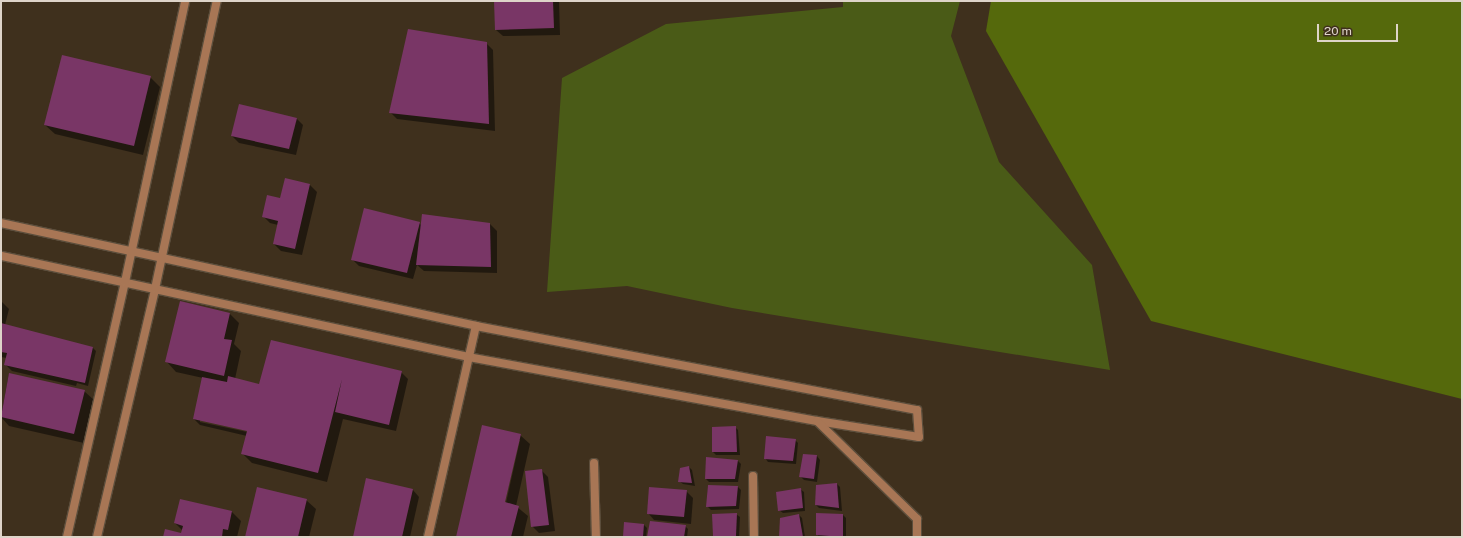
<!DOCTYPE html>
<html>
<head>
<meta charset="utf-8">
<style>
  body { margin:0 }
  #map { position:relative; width:1463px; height:538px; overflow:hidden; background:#3f301d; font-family:"Public Sans",sans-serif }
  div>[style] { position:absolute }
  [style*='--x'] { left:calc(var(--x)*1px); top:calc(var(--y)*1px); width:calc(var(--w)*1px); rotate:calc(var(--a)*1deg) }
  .green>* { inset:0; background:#4a5b17 }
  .forest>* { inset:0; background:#55690c }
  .shadow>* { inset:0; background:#0007 }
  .building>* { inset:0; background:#793666 }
  .roads { filter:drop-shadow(1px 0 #5c4e3c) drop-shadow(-1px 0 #5c4e3c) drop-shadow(0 1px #5c4e3c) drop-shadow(0 -1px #5c4e3c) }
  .minor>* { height:8px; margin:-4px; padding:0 4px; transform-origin:4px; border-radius:4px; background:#a87655 }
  span { translate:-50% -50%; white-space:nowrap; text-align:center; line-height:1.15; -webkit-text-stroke:3.5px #3f301d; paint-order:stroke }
  .frame { position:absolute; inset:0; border:2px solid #ded4c9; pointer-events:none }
  .scale { position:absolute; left:1317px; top:24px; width:81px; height:18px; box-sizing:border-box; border:2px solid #ded4c9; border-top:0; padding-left:5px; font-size:12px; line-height:14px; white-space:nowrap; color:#ded4c9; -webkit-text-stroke:3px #3f301d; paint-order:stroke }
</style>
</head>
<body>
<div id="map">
  <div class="green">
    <div style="clip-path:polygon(843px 1px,960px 1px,951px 36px,999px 162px,1092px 265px,1110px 370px,732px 308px,627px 286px,547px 292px,562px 78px,666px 24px,843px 7px)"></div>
  </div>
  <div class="forest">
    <div style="clip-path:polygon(991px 1px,1462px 1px,1462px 399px,1151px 321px,986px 31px)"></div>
  </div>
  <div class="shadow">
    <div style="clip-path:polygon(495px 1px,559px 1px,560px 35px,503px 36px,496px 30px)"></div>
    <div style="clip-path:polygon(409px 31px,486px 43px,493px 50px,495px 131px,397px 119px,391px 113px)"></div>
    <div style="clip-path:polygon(150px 77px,160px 87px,143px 155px,55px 134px,45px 125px)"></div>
    <div style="clip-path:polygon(296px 118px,303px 125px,296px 155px,239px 143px,232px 136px)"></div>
    <div style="clip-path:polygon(286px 179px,310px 185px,317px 192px,302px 255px,281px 251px,274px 244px,278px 225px,270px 223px,263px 216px,281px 200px)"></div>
    <div style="clip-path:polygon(419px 223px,421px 225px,490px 224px,497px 231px,497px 273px,424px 271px,417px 265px,413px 279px,359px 266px,352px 259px)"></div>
    <div style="clip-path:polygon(1px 301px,9px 309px,5px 325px,93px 348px,96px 351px,88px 386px,77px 383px,76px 386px,12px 371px,5px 364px,7px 358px,1px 357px)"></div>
    <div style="clip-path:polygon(evenodd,229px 313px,239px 323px,234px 344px,241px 351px,235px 379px,260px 385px,401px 372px,408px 379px,396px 431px,343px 419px,327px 482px,252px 463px,243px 454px,247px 436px,200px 425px,194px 419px,203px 378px,176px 372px,167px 362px,229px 313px,200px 419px,252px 431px,252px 433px,200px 422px,200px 419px)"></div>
    <div style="clip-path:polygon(9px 374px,84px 391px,94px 400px,84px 443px,9px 426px,1px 417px)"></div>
    <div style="clip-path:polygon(735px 427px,738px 430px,740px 455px,716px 455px,713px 452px)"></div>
    <div style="clip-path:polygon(evenodd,520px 435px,530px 444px,516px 506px,528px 516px,523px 537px,457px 537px,520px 435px,518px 440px,520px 440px,505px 507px,503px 507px,518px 440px)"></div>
    <div style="clip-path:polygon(795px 440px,798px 443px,796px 464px,768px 462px,765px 458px)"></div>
    <div style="clip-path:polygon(804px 456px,817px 456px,820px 460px,817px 482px,804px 480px,800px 476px)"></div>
    <div style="clip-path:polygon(707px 459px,738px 461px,741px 464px,738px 482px,709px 482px,706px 479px)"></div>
    <div style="clip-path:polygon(689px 467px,692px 470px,695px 486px,683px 484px,679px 481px)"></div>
    <div style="clip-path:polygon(541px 470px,548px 477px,555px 531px,539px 533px,532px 526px)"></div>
    <div style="clip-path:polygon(837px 484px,840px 487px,842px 511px,819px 508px,816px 505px)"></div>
    <div style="clip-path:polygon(708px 486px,738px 487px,741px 490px,739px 509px,711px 510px,707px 506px)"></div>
    <div style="clip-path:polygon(800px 489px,804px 492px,805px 511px,783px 513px,779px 510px)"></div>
    <div style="clip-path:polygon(413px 490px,419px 497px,410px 537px,354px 537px)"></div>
    <div style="clip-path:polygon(686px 491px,693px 498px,691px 524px,654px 520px,648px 513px)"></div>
    <div style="clip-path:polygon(306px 500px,316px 509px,309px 537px,246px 537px)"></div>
    <div style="clip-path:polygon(232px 512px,241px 521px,237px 537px,164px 537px,182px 534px,183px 531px,175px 523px)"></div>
    <div style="clip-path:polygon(736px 514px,740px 517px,739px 537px,715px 537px)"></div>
    <div style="clip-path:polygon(799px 515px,802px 518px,805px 537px,780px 537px)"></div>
    <div style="clip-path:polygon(843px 515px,846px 518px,846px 537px,819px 537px,817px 534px)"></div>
    <div style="clip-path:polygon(644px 525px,647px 528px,646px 537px,624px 537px)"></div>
    <div style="clip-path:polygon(685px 526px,688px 529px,687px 537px,648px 537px)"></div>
  </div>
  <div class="building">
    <div style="clip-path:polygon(494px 1px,553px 1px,554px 28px,495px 30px)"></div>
    <div style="clip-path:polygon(408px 29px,487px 42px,489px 124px,389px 113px)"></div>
    <div style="clip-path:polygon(62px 55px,151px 76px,134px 146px,44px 125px)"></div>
    <div style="clip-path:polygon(239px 104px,297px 118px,289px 149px,231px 136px)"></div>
    <div style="clip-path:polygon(285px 178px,310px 184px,295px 249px,273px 244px,278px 221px,262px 217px,267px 195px,280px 198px)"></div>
    <div style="clip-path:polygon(364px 208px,420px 222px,407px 273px,351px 260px)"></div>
    <div style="clip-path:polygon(422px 214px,490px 223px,491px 267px,416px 265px)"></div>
    <div style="clip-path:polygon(180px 301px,230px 313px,224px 339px,232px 340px,224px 376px,165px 362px)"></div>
    <div style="clip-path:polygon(1px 323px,93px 347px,85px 383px,4px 365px,7px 353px,1px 352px)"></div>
    <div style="clip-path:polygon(271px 340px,402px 371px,389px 425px,335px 412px,342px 379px,318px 473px,241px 454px,247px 431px,193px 419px,202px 377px,227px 382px,228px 376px,259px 384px)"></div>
    <div style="clip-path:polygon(9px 373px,85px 390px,74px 434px,1px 417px)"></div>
    <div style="clip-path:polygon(482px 425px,521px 434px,505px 502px,519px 506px,511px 537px,456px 537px)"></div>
    <div style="clip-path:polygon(736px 426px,737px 452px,712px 452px,712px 427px)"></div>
    <div style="clip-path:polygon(766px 436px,796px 439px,793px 461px,764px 459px)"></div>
    <div style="clip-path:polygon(803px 454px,817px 455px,814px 479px,799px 477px)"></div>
    <div style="clip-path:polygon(706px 457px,738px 460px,735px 479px,705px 479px)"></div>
    <div style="clip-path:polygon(689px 466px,692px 483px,678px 482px,680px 468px)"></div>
    <div style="clip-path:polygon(542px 469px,549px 525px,531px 527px,525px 471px)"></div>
    <div style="clip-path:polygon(366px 478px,413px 489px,402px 537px,353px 537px)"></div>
    <div style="clip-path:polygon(837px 483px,839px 508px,815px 505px,816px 485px)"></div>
    <div style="clip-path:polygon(708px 485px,738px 486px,736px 506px,706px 507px)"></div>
    <div style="clip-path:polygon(257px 487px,307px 499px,298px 537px,245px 537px)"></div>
    <div style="clip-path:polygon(649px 487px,687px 490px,684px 517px,647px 514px)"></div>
    <div style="clip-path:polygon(801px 488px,803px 508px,778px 511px,776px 492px)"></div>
    <div style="clip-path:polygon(180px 499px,232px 511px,228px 530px,223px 529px,222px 537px,163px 537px,165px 529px,181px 533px,183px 526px,174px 523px)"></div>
    <div style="clip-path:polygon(737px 513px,736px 536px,713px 536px,712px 514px)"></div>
    <div style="clip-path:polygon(816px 513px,843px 514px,843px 537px,816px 535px)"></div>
    <div style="clip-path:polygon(799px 514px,803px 537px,779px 537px,780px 518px)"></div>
    <div style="clip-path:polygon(650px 521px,686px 525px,684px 537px,647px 537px)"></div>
    <div style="clip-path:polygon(624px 522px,644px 524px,643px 537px,623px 537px)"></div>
  </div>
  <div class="roads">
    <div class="minor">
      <div style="--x:1;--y:223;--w:486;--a:12.2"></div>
      <div style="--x:476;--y:326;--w:449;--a:10.8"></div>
      <div style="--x:917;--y:410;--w:27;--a:86"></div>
      <div style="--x:919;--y:437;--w:103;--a:-171.1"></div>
      <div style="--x:817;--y:421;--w:354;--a:-169.6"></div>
      <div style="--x:469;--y:357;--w:479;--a:-167.8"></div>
      <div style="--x:817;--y:421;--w:140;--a:44.4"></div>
      <div style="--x:917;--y:519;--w:18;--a:90"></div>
      <div style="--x:594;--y:463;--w:74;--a:88.5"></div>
      <div style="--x:753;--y:476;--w:61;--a:89.1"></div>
      <div style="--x:67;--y:537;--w:262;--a:-77.2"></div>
      <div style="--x:125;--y:282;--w:287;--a:-77.9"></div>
      <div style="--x:97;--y:537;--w:255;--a:-76.8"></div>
      <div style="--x:155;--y:289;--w:295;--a:-77.9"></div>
      <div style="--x:428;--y:537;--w:216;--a:-77.2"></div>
    </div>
  </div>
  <div class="frame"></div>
  <div class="scale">20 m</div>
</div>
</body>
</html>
